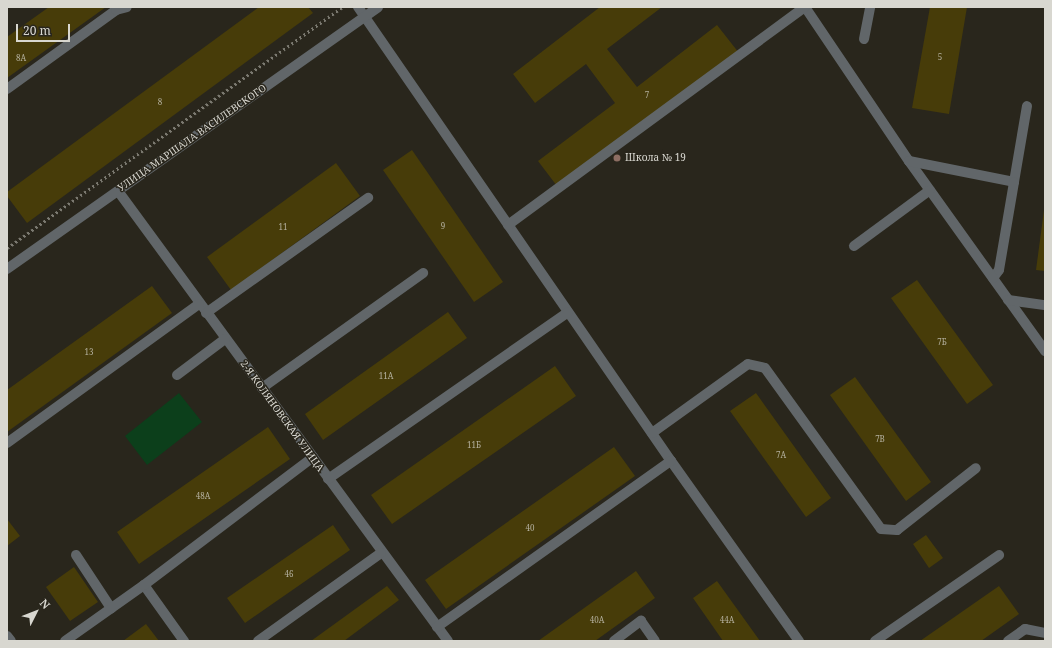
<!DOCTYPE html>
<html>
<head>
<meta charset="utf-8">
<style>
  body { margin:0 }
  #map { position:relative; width:1052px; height:648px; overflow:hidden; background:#29261c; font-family:"Noto Serif",serif }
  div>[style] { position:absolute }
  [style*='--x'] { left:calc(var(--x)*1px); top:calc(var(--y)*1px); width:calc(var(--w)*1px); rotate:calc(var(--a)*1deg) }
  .green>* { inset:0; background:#0c3f1b }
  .building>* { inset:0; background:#473c09 }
  .path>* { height:2.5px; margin-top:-1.25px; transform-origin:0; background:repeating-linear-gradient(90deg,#7b7970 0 2px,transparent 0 5px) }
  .minor>* { height:10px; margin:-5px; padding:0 5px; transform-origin:5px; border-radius:5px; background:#616669 }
  .dots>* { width:11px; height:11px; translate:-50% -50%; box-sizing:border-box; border:2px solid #29261c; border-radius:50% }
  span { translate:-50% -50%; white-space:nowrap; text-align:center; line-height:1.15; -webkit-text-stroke:3px #29261c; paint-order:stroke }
  .number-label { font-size:8px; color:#b4b09e }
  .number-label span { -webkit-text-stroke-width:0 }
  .street-label { font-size:10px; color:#d8d7d0 }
  .poi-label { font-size:10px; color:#d8d7d0 }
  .left { translate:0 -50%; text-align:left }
  .frame { position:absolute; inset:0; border:8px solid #d8d7d0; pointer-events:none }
  .north { position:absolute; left:16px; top:592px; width:40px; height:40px; -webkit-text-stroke:3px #29261c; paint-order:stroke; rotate:48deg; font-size:11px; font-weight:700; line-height:16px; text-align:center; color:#d8d7d0 }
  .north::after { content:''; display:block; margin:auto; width:14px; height:18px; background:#d8d7d0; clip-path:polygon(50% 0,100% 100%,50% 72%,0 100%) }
  .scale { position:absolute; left:16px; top:24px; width:54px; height:18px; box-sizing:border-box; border:2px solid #d8d7d0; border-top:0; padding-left:5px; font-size:12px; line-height:14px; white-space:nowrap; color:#d8d7d0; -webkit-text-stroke:3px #29261c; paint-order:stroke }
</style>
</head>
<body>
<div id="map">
  <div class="green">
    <div style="clip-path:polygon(179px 393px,202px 422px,147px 465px,125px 436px)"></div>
  </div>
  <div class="building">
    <div style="clip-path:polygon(49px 7px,106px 7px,7px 78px,7px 37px)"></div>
    <div style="clip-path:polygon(259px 7px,308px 7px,313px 13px,27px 223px,7px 196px,7px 192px)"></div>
    <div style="clip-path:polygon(600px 7px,662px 7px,607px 49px,637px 87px,717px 25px,739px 53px,560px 190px,538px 161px,615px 103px,586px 64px,535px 103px,513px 74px)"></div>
    <div style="clip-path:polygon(930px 7px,967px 7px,949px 114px,912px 108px)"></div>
    <div style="clip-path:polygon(412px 150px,503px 282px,474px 302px,383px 170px)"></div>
    <div style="clip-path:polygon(336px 163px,360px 196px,231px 290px,207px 257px)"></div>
    <div style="clip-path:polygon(1044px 210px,1045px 210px,1045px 271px,1036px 270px)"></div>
    <div style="clip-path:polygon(917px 280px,993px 385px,967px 404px,891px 298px)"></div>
    <div style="clip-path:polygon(152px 286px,172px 313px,7px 432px,7px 390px)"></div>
    <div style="clip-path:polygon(448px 312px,467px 338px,323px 440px,305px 414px)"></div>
    <div style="clip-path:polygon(555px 366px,576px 396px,392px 524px,371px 495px)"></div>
    <div style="clip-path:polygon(855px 377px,931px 482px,906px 501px,830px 395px)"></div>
    <div style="clip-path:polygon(756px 393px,831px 498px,806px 517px,730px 411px)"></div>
    <div style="clip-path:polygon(268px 427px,290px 459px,139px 564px,117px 532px)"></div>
    <div style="clip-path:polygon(614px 447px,635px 476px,446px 609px,425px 580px)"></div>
    <div style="clip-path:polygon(7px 519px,20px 536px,7px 546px)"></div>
    <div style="clip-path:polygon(333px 525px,350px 550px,245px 623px,227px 598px)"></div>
    <div style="clip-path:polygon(926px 535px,943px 558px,929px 568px,913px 544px)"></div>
    <div style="clip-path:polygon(74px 567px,98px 602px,70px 621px,46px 587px)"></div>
    <div style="clip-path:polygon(636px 571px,655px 598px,595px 641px,538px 641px)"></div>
    <div style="clip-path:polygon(717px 581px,760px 641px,723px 641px,693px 598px)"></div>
    <div style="clip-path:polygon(387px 586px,399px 600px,344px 641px,311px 641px)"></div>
    <div style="clip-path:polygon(999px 586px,1019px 614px,981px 641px,920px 641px)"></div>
    <div style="clip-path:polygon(146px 624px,159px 641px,123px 641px)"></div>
  </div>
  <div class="path">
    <div style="--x:7;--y:248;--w:413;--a:-35.7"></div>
  </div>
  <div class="minor">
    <div style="--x:358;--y:7;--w:551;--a:55.42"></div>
    <div style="--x:671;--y:461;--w:221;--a:54.6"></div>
    <div style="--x:805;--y:7;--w:186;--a:56"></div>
    <div style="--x:909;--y:161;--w:234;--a:54.4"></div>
    <div style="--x:864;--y:39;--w:33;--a:-79"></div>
    <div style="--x:7;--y:89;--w:135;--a:-35.9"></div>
    <div style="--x:116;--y:10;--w:11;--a:-15"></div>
    <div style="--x:909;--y:161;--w:107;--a:11.3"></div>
    <div style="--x:1014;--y:182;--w:77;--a:-80.3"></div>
    <div style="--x:118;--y:191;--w:558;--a:53.75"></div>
    <div style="--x:508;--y:225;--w:368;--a:-36.3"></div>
    <div style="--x:854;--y:246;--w:94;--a:-36.4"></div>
    <div style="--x:7;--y:269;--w:454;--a:-35.2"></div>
    <div style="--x:993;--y:278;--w:10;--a:-53"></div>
    <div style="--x:999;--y:270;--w:89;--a:-80.3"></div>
    <div style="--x:1008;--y:300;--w:37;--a:8"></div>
    <div style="--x:206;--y:313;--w:199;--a:-35.4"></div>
    <div style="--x:177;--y:375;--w:60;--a:-36.9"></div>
    <div style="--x:262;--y:388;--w:198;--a:-35.5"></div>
    <div style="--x:652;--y:433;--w:118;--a:-35.7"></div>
    <div style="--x:748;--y:364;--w:17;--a:13"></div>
    <div style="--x:765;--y:368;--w:198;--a:54.2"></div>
    <div style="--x:881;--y:529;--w:16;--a:4"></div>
    <div style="--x:897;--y:530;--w:100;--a:-38.1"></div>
    <div style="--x:7;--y:443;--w:237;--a:-35.9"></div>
    <div style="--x:328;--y:479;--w:292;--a:-34.8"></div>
    <div style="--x:76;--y:555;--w:64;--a:56.6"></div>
    <div style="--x:144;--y:585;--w:69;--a:54.5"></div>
    <div style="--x:437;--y:627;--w:287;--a:-35.4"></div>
    <div style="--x:7;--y:636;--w:6;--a:51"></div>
    <div style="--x:65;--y:641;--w:97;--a:-35.3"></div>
    <div style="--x:144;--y:585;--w:212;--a:-37.1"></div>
    <div style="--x:258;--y:641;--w:151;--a:-35.6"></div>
    <div style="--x:614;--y:641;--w:34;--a:-37"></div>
    <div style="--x:641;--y:621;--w:24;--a:55"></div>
    <div style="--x:875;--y:641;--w:151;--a:-34.7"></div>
    <div style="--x:1008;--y:641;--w:21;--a:-35"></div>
    <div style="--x:1025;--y:629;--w:20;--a:11"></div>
  </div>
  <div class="dots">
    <div style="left:617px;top:158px;background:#8d6e63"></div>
  </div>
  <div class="number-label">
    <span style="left:940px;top:57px">5</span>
    <span style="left:21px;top:58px">8А</span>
    <span style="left:647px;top:95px">7</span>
    <span style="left:160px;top:102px">8</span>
    <span style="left:443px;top:226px">9</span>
    <span style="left:283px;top:227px">11</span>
    <span style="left:942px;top:342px">7Б</span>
    <span style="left:89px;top:352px">13</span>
    <span style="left:386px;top:376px">11А</span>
    <span style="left:880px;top:439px">7В</span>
    <span style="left:474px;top:445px">11Б</span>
    <span style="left:781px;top:455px">7А</span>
    <span style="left:203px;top:496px">48А</span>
    <span style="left:530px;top:528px">40</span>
    <span style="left:289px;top:574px">46</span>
    <span style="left:597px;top:620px">40А</span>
    <span style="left:727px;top:620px">44А</span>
  </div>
  <div class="street-label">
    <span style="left:192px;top:138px;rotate:-35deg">УЛИЦА МАРШАЛА ВАСИЛЕВСКОГО</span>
    <span style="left:282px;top:416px;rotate:54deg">2-Я КОЛЯНОВСКАЯ УЛИЦА</span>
  </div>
  <div class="poi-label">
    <span class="left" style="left:625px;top:158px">Школа № 19</span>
  </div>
  <div class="frame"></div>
  <div class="north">N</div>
  <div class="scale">20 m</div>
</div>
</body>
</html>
